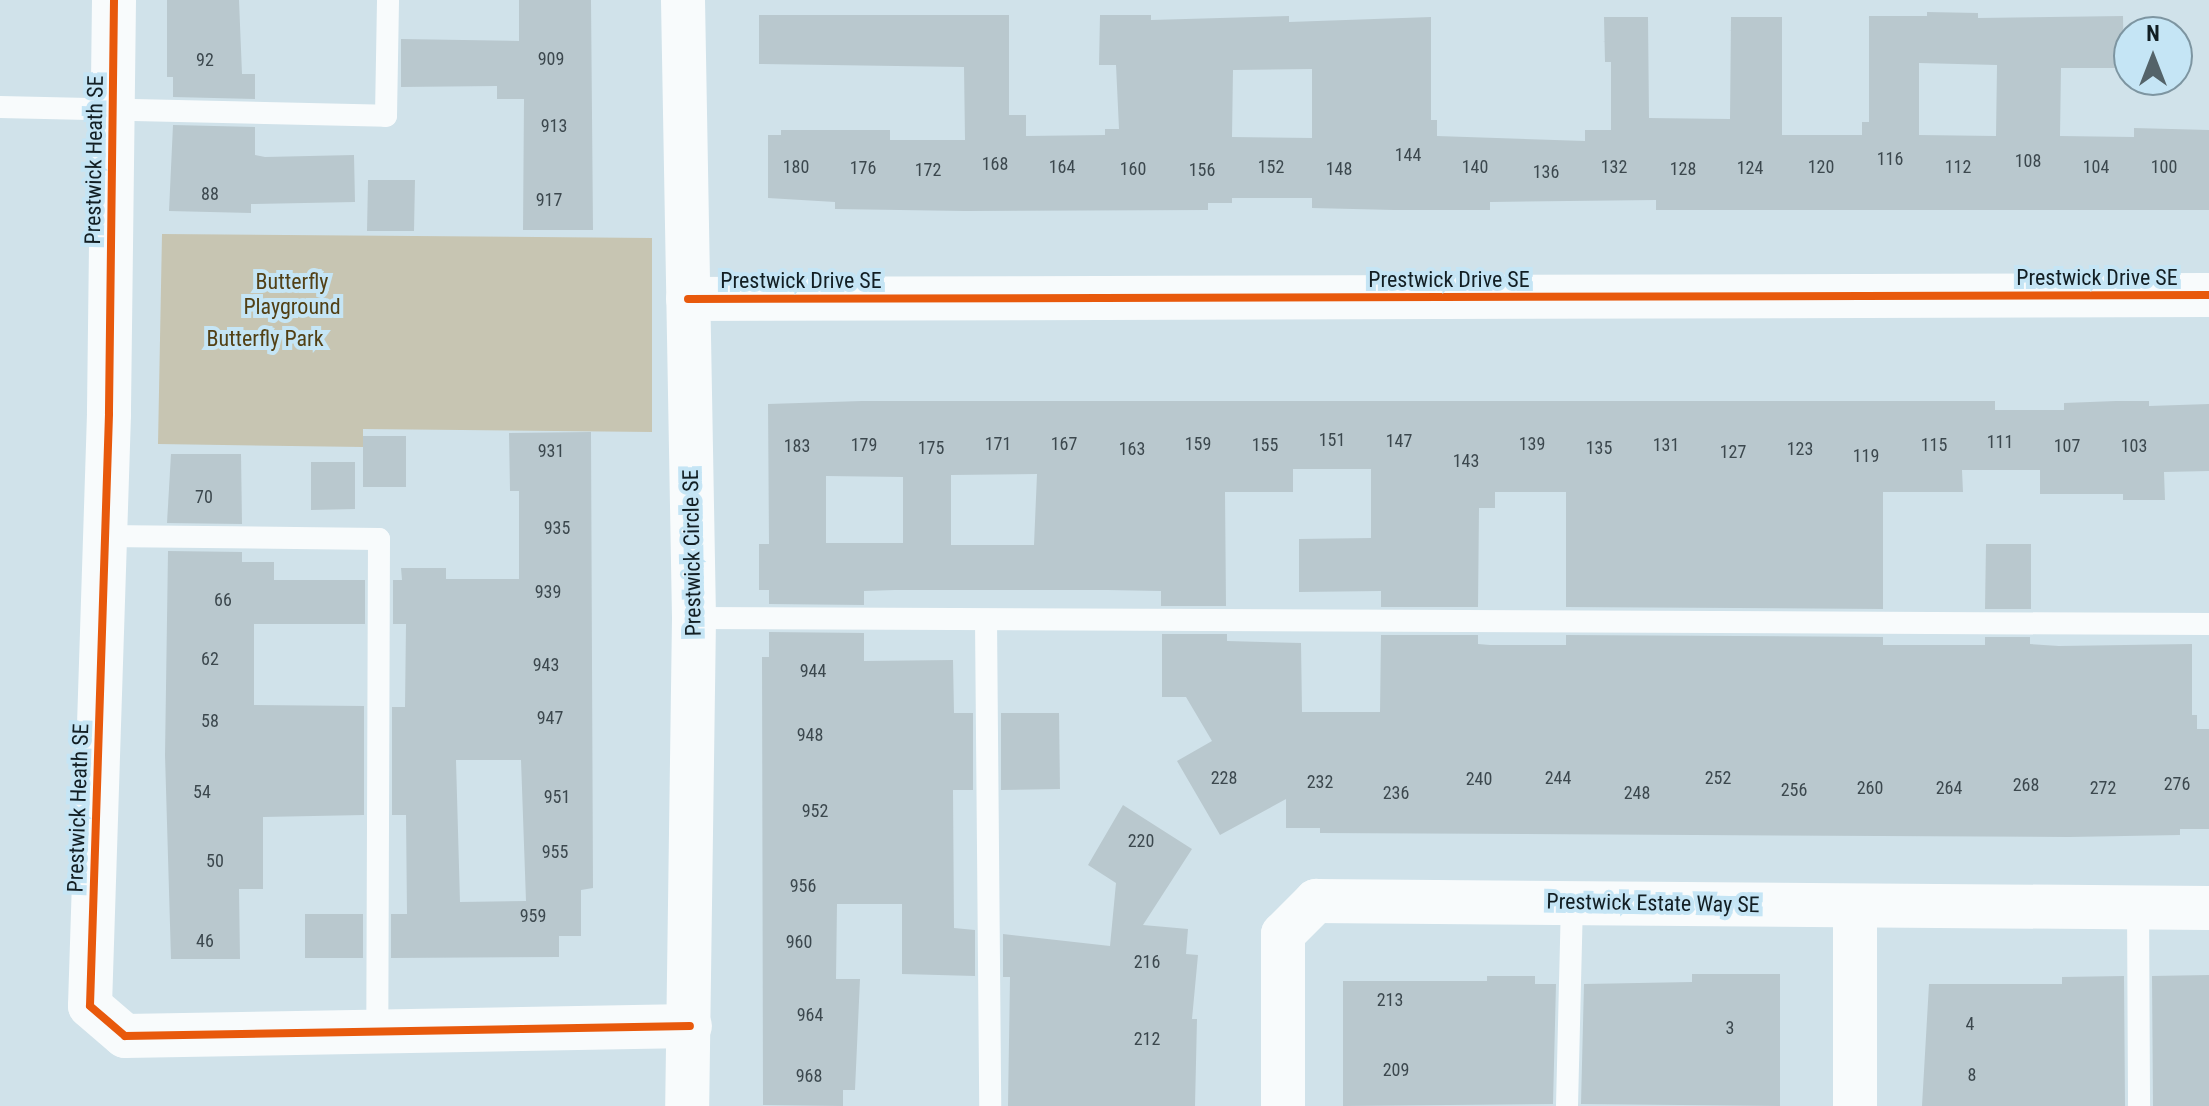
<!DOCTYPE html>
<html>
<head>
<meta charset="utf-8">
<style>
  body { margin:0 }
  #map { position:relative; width:2209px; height:1106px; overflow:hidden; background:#d0e2ea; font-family:"Roboto Condensed",sans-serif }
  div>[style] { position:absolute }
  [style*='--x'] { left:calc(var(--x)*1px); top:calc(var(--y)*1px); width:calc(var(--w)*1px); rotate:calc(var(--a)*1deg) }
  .green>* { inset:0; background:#c7c5b2 }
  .building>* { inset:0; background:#b9c8ce }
  .service>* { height:22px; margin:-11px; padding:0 11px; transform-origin:11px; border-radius:11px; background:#f8fbfc }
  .minor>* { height:44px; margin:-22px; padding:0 22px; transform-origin:22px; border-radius:22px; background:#f8fbfc }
  .tertiary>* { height:44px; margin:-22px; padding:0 22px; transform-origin:22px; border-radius:22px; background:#f8fbfc }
  .cycleway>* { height:8px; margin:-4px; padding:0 4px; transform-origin:4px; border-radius:4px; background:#e8590c }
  span { translate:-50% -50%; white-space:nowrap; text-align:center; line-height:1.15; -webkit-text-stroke:8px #c5e5f5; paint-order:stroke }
  .number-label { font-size:18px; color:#3c484e }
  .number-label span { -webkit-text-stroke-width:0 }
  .street-label { font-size:22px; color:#121e23 }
  .park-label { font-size:22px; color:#524015 }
  .north { position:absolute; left:2113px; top:16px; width:80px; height:80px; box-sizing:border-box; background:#c5e5f5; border:2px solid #7d95a1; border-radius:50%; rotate:0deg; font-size:22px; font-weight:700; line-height:32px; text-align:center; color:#121e23 }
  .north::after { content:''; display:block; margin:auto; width:28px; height:36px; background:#546369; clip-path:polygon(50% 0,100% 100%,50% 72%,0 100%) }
</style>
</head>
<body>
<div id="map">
  <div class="green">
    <div style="clip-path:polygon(162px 234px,652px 238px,652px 432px,363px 429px,363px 447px,158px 444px)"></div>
  </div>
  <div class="building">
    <div style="clip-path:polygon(167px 0,239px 0,242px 74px,255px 74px,255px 99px,173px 97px,173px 77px,167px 77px)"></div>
    <div style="clip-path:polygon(519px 0,591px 0,593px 230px,523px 230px,524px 99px,497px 99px,497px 86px,401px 87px,401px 39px,519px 41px)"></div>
    <div style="clip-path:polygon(evenodd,1927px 12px,1978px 13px,1978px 18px,2123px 16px,2124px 68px,2061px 68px,2060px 136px,2134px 137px,2134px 128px,2209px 130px,2209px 210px,1656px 210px,1656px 200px,1490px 202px,1490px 210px,1394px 210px,1312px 208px,1312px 198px,1232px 198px,1232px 203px,1208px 203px,1208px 210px,965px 211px,835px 209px,835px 202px,768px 198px,768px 135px,781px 135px,781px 130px,890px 130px,890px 140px,965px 140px,964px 67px,759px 64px,759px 15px,1009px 15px,1009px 115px,1026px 115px,1026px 136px,1105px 135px,1105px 129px,1119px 129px,1116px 65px,1099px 65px,1100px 15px,1151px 15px,1151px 20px,1289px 16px,1289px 22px,1431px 17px,1431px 120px,1437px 120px,1437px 136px,1585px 141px,1585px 130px,1611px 130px,1611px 62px,1605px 62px,1604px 17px,1648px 17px,1649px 118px,1730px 119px,1731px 17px,1782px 17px,1782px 135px,1862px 135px,1862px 122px,1869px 122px,1869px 16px,1927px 16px,1927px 12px,1919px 63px,1997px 65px,1996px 136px,1919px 135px,1919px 63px,1927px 12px,1312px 69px,1312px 138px,1232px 137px,1233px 70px,1312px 69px)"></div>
    <div style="clip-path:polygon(173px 125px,255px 127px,255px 155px,265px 157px,354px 155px,355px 202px,251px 204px,251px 213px,169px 211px)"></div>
    <div style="clip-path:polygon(368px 180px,415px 180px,414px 231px,367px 231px)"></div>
    <div style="clip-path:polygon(evenodd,862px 401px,1995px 401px,1995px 410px,2064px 410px,2064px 403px,2116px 401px,2149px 401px,2149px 406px,2209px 404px,2209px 471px,2164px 472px,2165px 500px,2123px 500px,2123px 494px,2040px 494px,2040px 470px,1962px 470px,1963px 492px,1883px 492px,1883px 609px,1566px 607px,1566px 492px,1495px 492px,1495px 508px,1479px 508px,1478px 607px,1381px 607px,1381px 591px,1299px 592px,1299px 539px,1371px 538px,1371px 469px,1293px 469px,1293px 492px,1225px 492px,1226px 606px,1161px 606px,1161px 591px,1107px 590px,895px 590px,864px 591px,864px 605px,769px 604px,769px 590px,759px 590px,759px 544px,769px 544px,768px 404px,862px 401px,1037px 474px,1034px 545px,951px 545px,951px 475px,1037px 474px,862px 401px,826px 476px,903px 477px,903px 543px,826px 543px,826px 476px)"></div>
    <div style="clip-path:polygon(evenodd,591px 432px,593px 888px,581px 890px,581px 936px,559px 936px,559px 957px,391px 958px,391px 914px,407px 914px,406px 815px,392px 815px,392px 707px,405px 707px,406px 624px,393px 624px,393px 580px,402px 580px,401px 568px,446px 568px,446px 579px,519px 579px,519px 491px,510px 491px,509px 433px,591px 432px,456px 760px,521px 760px,526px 901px,460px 902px,456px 760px)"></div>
    <div style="clip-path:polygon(363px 436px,406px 436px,406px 487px,363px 487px)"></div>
    <div style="clip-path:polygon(171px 454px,241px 454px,242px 524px,167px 523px)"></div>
    <div style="clip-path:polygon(311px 462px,355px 462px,355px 509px,311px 510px)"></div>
    <div style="clip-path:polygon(1986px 544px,2031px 544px,2031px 609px,1985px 609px)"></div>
    <div style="clip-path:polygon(168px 551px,242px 552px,242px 562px,274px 562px,274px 580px,365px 580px,365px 624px,254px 624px,254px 705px,364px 706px,364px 815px,263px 817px,263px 889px,239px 889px,240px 959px,171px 959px,165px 755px)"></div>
    <div style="clip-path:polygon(769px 632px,864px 633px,864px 661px,953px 660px,954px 713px,973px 713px,973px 790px,953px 790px,954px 928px,975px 930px,975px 976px,902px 974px,902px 904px,837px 904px,836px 979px,860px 979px,855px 1090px,843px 1090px,843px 1106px,763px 1105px,762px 657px,769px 657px)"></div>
    <div style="clip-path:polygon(1162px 634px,1227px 634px,1227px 641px,1301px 643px,1302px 712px,1380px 712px,1381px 635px,1478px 635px,1478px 644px,1490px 645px,1566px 645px,1566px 635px,1883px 637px,1883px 645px,1985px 645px,1985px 637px,2030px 637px,2030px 644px,2059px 646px,2192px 644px,2192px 715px,2197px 715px,2197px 729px,2209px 729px,2209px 829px,2180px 829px,2180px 835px,2069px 837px,1320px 833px,1320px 828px,1286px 828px,1286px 799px,1220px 835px,1177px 761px,1212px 741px,1186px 697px,1162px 697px)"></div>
    <div style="clip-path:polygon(1001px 713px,1059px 713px,1060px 789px,1001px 790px)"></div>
    <div style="clip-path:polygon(1123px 805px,1192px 849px,1143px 925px,1188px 929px,1186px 954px,1198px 955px,1192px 1019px,1197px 1019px,1195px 1106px,1008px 1106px,1010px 977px,1003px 977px,1003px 934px,1110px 946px,1116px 883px,1088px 865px)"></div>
    <div style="clip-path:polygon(305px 914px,363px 914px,363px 958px,305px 958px)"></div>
    <div style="clip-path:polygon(1692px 974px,1780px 974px,1780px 1106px,1581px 1104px,1584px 984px,1692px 982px)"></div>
    <div style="clip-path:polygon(2209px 975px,2209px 1106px,2153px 1106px,2152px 976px)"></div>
    <div style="clip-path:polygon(1487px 976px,1535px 976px,1535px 984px,1556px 984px,1553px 1104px,1343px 1106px,1343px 981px,1487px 981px)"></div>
    <div style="clip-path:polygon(2124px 976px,2125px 1106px,1922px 1106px,1929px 984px,2062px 984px,2062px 977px)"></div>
  </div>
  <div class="service">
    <div style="--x:0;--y:107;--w:386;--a:1.3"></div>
    <div style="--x:386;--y:116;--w:116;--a:-89"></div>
    <div style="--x:104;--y:536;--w:275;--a:0.6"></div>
    <div style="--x:379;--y:539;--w:491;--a:90.2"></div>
    <div style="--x:694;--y:618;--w:1515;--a:0.23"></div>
    <div style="--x:986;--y:620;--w:486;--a:89.5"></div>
    <div style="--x:2138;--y:906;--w:200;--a:89.7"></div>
    <div style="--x:1567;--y:1106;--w:205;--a:-88.6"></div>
  </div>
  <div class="minor">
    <div style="--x:114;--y:0;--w:414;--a:90.7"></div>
    <div style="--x:109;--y:414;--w:592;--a:91.84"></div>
    <div style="--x:90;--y:1006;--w:46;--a:40.6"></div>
    <div style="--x:125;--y:1036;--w:565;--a:-1.01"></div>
    <div style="--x:688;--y:299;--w:1521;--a:-0.15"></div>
    <div style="--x:1283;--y:1106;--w:172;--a:-90"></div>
    <div style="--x:1283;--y:934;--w:47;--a:-45"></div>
    <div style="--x:1316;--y:901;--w:893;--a:0.45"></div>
    <div style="--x:1855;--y:1106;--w:200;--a:-90"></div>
  </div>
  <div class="tertiary">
    <div style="--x:683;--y:0;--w:618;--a:88.98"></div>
    <div style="--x:694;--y:618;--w:488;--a:90.8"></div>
  </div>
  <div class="cycleway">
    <div style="--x:114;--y:0;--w:414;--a:90.7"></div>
    <div style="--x:109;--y:414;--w:592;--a:91.84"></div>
    <div style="--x:90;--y:1006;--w:46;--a:40.6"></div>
    <div style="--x:125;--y:1036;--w:565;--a:-1.01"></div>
    <div style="--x:688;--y:299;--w:1521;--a:-0.15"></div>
  </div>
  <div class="number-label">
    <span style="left:551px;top:59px">909</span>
    <span style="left:205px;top:60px">92</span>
    <span style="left:554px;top:126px">913</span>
    <span style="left:1408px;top:155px">144</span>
    <span style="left:1890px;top:159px">116</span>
    <span style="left:2028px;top:161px">108</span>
    <span style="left:995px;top:164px">168</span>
    <span style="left:796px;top:167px">180</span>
    <span style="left:1062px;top:167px">164</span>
    <span style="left:1271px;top:167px">152</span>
    <span style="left:1475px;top:167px">140</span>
    <span style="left:1614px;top:167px">132</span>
    <span style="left:1821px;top:167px">120</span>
    <span style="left:1958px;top:167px">112</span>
    <span style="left:2096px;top:167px">104</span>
    <span style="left:2164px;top:167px">100</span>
    <span style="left:863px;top:168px">176</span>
    <span style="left:1750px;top:168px">124</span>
    <span style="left:1133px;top:169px">160</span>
    <span style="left:1339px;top:169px">148</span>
    <span style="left:1683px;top:169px">128</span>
    <span style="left:928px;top:170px">172</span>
    <span style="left:1202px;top:170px">156</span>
    <span style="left:1546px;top:172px">136</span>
    <span style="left:210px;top:194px">88</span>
    <span style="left:549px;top:200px">917</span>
    <span style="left:1332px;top:440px">151</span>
    <span style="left:1399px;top:441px">147</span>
    <span style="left:2000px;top:442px">111</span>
    <span style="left:998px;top:444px">171</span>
    <span style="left:1064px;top:444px">167</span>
    <span style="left:1198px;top:444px">159</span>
    <span style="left:1532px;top:444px">139</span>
    <span style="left:864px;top:445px">179</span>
    <span style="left:1265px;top:445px">155</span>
    <span style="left:1666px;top:445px">131</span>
    <span style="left:1934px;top:445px">115</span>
    <span style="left:797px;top:446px">183</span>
    <span style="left:2067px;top:446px">107</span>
    <span style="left:2134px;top:446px">103</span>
    <span style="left:931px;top:448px">175</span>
    <span style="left:1599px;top:448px">135</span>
    <span style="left:1132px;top:449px">163</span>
    <span style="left:1800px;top:449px">123</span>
    <span style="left:551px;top:451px">931</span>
    <span style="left:1733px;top:452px">127</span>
    <span style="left:1866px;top:456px">119</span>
    <span style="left:1466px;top:461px">143</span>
    <span style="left:204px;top:497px">70</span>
    <span style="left:557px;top:528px">935</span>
    <span style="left:548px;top:592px">939</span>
    <span style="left:223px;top:600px">66</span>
    <span style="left:210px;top:659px">62</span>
    <span style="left:546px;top:665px">943</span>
    <span style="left:813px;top:671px">944</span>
    <span style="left:550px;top:718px">947</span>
    <span style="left:210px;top:721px">58</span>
    <span style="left:810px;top:735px">948</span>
    <span style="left:1224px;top:778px">228</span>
    <span style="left:1558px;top:778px">244</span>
    <span style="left:1718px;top:778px">252</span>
    <span style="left:1479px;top:779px">240</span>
    <span style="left:1320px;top:782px">232</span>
    <span style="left:2177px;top:784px">276</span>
    <span style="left:2026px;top:785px">268</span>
    <span style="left:1870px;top:788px">260</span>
    <span style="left:1949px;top:788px">264</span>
    <span style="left:2103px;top:788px">272</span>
    <span style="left:1794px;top:790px">256</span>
    <span style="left:202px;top:792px">54</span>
    <span style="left:1396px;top:793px">236</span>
    <span style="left:1637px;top:793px">248</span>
    <span style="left:557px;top:797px">951</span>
    <span style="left:815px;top:811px">952</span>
    <span style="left:1141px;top:841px">220</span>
    <span style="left:555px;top:852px">955</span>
    <span style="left:215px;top:861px">50</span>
    <span style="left:803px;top:886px">956</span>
    <span style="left:533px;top:916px">959</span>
    <span style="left:205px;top:941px">46</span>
    <span style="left:799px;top:942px">960</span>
    <span style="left:1147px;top:962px">216</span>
    <span style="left:1390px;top:1000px">213</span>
    <span style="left:810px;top:1015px">964</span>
    <span style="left:1970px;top:1024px">4</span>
    <span style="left:1730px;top:1028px">3</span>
    <span style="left:1147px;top:1039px">212</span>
    <span style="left:1396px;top:1070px">209</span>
    <span style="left:1972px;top:1075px">8</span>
    <span style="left:809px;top:1076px">968</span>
  </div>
  <div class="street-label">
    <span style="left:94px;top:160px;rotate:-89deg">Prestwick Heath SE</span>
    <span style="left:2097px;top:278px">Prestwick Drive SE</span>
    <span style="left:1449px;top:280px">Prestwick Drive SE</span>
    <span style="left:801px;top:281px">Prestwick Drive SE</span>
    <span style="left:692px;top:553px;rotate:-91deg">Prestwick Circle SE</span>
    <span style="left:78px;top:808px;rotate:-88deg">Prestwick Heath SE</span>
    <span style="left:1653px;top:903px;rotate:1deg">Prestwick Estate Way SE</span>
  </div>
  <div class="park-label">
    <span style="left:292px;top:294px">Butterfly<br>Playground</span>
    <span style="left:265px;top:339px">Butterfly Park</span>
  </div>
  <div class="north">N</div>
</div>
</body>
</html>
